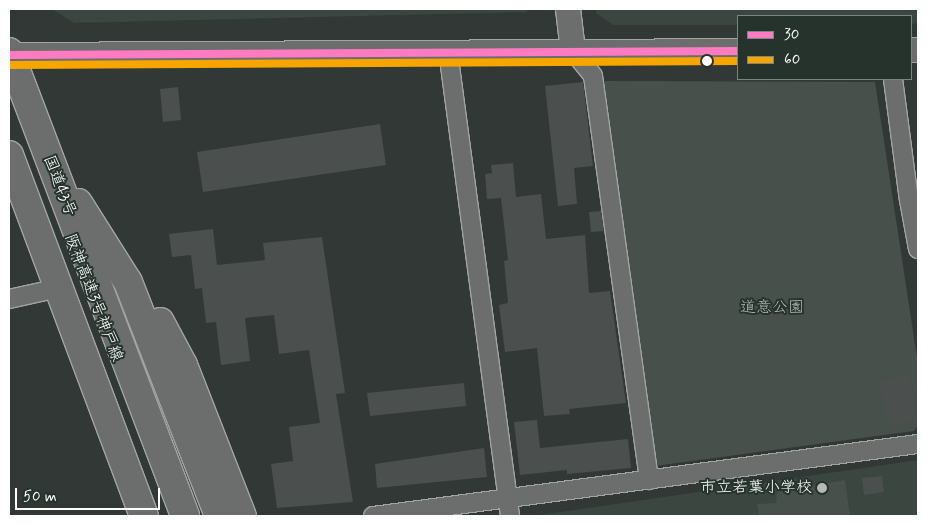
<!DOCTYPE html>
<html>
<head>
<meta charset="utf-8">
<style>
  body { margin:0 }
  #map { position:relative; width:927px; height:525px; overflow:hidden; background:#323835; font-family:Mynerve,"Klee One",sans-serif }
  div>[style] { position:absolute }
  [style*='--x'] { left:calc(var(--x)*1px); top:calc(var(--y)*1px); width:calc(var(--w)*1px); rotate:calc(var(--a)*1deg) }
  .built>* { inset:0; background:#3b4640 }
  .green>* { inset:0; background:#47504b }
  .building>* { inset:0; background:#4b4f4d }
  .roads { filter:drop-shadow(1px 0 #a3a5a4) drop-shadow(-1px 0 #a3a5a4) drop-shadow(0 1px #a3a5a4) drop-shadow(0 -1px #a3a5a4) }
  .street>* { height:18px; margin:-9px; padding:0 9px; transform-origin:9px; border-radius:9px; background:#6b6e6d }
  .secondary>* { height:24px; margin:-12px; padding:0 12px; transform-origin:12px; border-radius:12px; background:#6b6e6d }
  .highway>* { height:28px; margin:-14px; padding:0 14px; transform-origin:14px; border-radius:14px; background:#6b6e6d }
  .bus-1>* { height:8px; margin:-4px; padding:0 4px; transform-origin:4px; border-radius:4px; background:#fe7ac1 }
  .bus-2>* { height:8px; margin:-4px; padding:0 4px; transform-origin:4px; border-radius:4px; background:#f7a600 }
  .dots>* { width:14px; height:14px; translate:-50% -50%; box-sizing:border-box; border:2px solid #26332d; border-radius:50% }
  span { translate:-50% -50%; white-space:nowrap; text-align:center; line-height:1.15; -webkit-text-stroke:4px #26332d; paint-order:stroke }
  .street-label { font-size:16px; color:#fff }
  .park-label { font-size:16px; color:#b7bbb9 }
  .poi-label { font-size:16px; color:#fff }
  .right { translate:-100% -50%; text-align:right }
  .frame { position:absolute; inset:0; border:10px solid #fff; pointer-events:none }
  .legend { position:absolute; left:737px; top:15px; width:175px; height:65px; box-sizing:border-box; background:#26332d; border:1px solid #7d8581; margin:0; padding:6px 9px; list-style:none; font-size:15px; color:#fff }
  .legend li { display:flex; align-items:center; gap:10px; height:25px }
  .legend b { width:25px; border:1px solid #7d8581 }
  .scale { position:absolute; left:15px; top:488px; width:145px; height:22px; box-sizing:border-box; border:2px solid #fff; border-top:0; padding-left:6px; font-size:15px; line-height:18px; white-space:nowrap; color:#fff; -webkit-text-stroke:4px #26332d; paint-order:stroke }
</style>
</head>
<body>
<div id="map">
  <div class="built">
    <div style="clip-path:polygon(52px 9px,528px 9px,526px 12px,74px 23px)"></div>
    <div style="clip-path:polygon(596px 9px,918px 9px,918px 23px,911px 24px,911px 16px,738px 16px,738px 25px,613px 25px,596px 13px)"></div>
    <div style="clip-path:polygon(918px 460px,918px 516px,533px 516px)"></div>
  </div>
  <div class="green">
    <div style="clip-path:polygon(604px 81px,875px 82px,918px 364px,918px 426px,914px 431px,655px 466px)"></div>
    <div style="clip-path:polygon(845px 480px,850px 516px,759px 516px,757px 504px,776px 503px,777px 492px)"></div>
  </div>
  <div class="building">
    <div style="clip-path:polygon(583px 82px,593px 166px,574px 168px,577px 204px,558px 206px,545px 86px)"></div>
    <div style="clip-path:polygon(178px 87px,181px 120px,163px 122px,160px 89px)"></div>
    <div style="clip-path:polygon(380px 124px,386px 165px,203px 192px,197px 152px)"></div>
    <div style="clip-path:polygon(513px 163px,516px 197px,541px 194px,546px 239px,585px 235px,589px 293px,610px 291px,626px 403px,569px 409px,570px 414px,544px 416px,537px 348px,505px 352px,499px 305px,508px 303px,504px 261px,508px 260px,501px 198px,487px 199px,485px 174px,492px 173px,491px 165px)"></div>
    <div style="clip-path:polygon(601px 211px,604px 231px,591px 232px,589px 212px)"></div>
    <div style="clip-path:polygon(213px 229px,217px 265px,265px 260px,263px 243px,322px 237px,345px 393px,336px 394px,353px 502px,277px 508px,271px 464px,293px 461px,289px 427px,320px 423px,309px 350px,279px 354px,274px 315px,245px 318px,250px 361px,221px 365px,216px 322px,206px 323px,202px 288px,195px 289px,191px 255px,172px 257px,169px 234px)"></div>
    <div style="clip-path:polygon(910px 374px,918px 420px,887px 426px,879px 380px)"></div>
    <div style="clip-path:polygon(464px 383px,466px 406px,370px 416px,367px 393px)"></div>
    <div style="clip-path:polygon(537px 420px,540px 448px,628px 439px,631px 468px,567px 474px,567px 470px,520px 475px,514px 422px)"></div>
    <div style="clip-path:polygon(484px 448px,487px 477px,377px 488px,375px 464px)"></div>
    <div style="clip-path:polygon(882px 476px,884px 492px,864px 495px,862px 478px)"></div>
  </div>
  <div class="roads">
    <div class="street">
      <div style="--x:448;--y:51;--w:469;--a:82.4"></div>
      <div style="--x:573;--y:51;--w:32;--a:51"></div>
      <div style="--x:593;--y:76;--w:408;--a:82.1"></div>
      <div style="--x:893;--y:79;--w:122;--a:82.5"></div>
      <div style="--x:909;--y:200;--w:50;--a:79.6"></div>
      <div style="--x:9;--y:299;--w:42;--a:-12.4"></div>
      <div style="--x:373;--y:516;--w:550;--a:-7.53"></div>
    </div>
    <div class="secondary">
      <div style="--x:568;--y:9;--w:42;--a:83.2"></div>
      <div style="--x:911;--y:50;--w:7;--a:0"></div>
      <div style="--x:9;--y:55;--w:729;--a:-0.31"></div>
    </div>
    <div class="highway">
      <div style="--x:9;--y:52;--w:496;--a:69.2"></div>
      <div style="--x:9;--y:155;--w:385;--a:69.5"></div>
      <div style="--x:78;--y:203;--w:93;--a:57.7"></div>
      <div style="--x:128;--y:282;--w:251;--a:68.7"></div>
      <div style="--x:160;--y:322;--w:49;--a:61.9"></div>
      <div style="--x:183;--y:365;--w:162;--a:68.7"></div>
    </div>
  </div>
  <div class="bus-1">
    <div style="--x:9;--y:55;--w:729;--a:-0.31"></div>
  </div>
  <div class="bus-2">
    <div style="--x:9;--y:65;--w:729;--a:-0.31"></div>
  </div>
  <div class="dots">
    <div style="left:707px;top:61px;background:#fff"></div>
    <div style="left:822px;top:488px;background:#b7b9b8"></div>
  </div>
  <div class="street-label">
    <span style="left:59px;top:186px;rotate:69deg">国道43号</span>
    <span style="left:93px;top:298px;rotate:69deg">阪神高速3号神戸線</span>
  </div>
  <div class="park-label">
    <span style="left:772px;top:308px">道意公園</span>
  </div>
  <div class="poi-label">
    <span class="right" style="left:812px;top:488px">市立若葉小学校</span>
  </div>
  <div class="frame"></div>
  <ul class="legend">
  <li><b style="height:6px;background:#fe7ac1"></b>30</li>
  <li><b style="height:6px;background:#f7a600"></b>60</li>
  </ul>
  <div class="scale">50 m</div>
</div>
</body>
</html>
